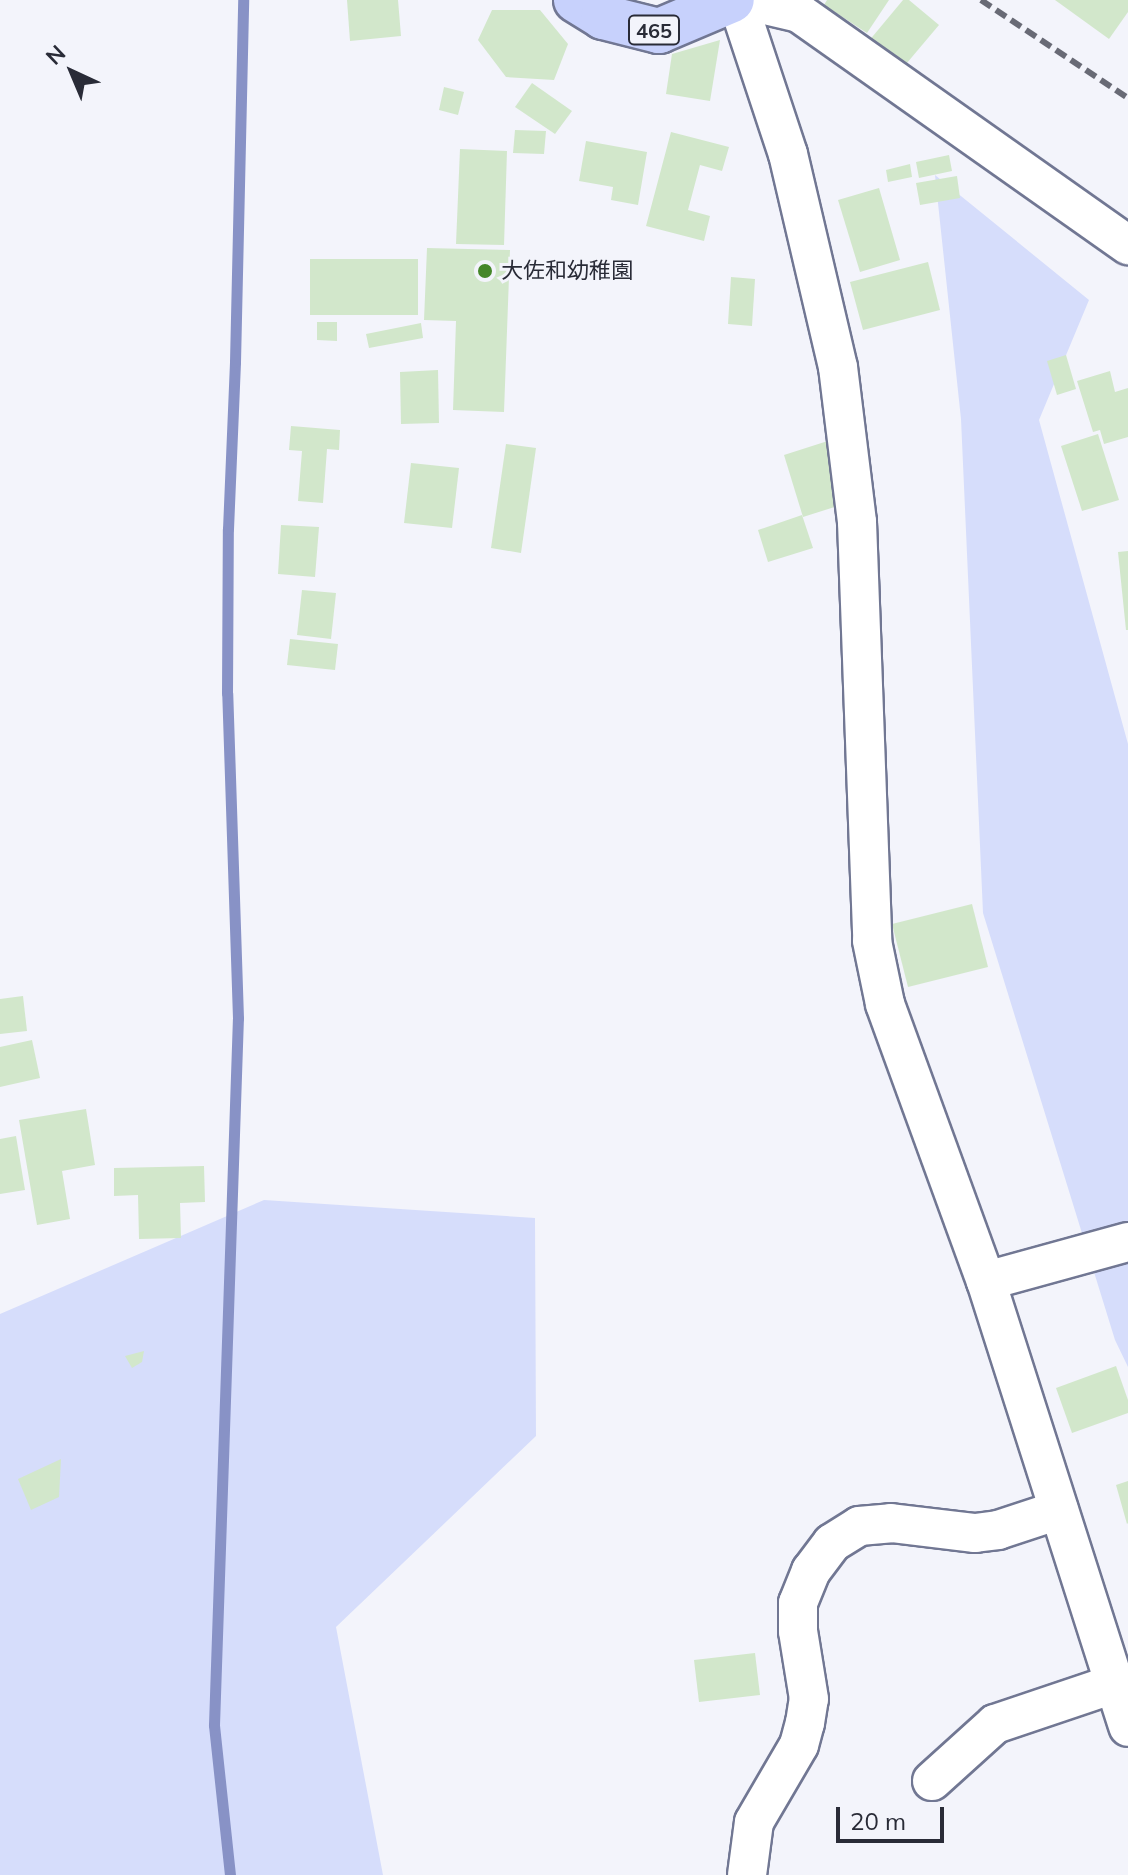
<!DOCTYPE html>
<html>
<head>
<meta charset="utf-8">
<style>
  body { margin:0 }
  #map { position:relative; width:1128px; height:1875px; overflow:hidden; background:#f3f4fb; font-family:Mulish,"Noto Sans JP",sans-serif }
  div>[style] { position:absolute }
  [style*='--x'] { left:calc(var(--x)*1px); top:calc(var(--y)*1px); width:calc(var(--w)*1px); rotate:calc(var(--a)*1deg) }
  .green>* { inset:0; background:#d6ddfb }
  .stream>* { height:11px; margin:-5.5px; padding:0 5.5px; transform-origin:5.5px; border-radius:5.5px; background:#8892c6 }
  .building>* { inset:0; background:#d2e7cb }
  .roads { filter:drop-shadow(2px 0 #717793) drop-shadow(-2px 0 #717793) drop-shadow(0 2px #717793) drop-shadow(0 -2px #717793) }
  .minor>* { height:38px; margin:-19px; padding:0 19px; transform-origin:19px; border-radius:19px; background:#fff }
  .highway>* { height:44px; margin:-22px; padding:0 22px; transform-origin:22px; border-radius:22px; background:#c7d1fc }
  .rail>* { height:6px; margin-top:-3px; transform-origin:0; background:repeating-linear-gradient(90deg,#686a75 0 12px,transparent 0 18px) }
  .dots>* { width:22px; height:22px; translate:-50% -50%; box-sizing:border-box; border:4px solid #f3f4fb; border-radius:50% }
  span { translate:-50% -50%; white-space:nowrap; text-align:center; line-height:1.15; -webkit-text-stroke:6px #f3f4fb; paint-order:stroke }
  .shield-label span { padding:2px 6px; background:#f3f4fb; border:2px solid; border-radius:6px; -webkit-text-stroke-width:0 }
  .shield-label { font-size:20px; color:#292b37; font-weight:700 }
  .poi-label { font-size:22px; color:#292b37 }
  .left { translate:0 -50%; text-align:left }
  .north { position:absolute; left:32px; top:32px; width:80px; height:80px; -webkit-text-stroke:6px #f3f4fb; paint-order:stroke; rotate:316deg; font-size:22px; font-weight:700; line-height:32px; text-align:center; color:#292b37 }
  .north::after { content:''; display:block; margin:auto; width:28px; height:36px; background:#292b37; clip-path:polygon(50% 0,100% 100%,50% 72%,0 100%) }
  .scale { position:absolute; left:836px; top:1807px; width:108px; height:36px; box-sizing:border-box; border:4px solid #292b37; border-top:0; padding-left:10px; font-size:24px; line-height:28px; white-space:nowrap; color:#292b37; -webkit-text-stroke:6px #f3f4fb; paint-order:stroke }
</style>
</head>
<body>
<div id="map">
  <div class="green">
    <div style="clip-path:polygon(935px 175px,1089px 300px,1039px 420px,1128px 744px,1128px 1367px,1115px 1340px,983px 913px,961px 419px)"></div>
    <div style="clip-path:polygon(264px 1200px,535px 1218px,536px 1436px,336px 1627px,383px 1875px,0 1875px,0 1314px)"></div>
  </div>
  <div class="stream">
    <div style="--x:230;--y:1875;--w:151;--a:-96.1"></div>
    <div style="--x:214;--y:1725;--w:707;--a:-88.06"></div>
    <div style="--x:238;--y:1018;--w:325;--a:-91.9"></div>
    <div style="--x:227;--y:693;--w:164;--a:-89.7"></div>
    <div style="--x:228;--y:529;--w:167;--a:-87.6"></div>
    <div style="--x:235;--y:362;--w:362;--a:-88.7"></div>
  </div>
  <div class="building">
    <div style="clip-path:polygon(347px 0,398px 0,401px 36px,350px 41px)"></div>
    <div style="clip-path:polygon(827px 0,889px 0,867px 33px,824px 5px)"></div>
    <div style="clip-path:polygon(903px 0,909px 0,939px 25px,901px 70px,868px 42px)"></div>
    <div style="clip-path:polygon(1055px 0,1128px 0,1128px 12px,1109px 39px)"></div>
    <div style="clip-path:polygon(492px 10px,540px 10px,568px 44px,554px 80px,506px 77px,478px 40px)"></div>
    <div style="clip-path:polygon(720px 40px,710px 101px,666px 94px,672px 54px)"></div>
    <div style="clip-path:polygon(532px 83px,572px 111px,555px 134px,515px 107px)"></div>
    <div style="clip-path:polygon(444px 87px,464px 92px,458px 115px,439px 110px)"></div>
    <div style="clip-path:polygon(515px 130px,546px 131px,544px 154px,513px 153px)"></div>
    <div style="clip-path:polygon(671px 132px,729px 147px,722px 171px,700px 165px,688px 210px,710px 216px,704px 241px,646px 226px)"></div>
    <div style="clip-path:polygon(586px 141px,647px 152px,638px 205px,611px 200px,613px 187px,579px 181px)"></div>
    <div style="clip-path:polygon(460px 149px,507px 151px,504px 245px,456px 244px)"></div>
    <div style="clip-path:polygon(949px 155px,952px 171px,919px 178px,916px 162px)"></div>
    <div style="clip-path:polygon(910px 164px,912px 177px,888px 182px,886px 170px)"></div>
    <div style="clip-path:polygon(957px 176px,960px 198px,920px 205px,916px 183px)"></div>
    <div style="clip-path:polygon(879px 188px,900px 260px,860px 272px,838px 200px)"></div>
    <div style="clip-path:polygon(427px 248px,510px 250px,504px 412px,453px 410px,456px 321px,424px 320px)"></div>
    <div style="clip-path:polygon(310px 259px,418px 259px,418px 315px,310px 315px)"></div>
    <div style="clip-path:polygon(928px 262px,940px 310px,863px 330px,850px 282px)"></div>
    <div style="clip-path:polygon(731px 277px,755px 279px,752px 326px,728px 324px)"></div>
    <div style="clip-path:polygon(317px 322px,337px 322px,337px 341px,317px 340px)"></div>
    <div style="clip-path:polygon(421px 323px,423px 338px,369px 348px,366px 334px)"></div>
    <div style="clip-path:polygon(1066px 355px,1076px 389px,1057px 395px,1047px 361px)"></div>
    <div style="clip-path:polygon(438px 370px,439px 423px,401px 424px,400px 372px)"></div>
    <div style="clip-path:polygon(1110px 371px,1115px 392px,1128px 388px,1128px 437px,1104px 444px,1100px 430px,1093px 432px,1077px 381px)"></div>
    <div style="clip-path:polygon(291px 426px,340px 430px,339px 450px,327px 449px,323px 503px,298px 501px,302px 451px,289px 450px)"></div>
    <div style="clip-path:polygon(1098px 434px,1119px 500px,1082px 511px,1061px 446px)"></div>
    <div style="clip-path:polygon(834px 439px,844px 504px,803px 517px,784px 455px)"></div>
    <div style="clip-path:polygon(506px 444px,536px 448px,521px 553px,491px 548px)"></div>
    <div style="clip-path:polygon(411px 463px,459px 468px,452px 528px,404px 523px)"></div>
    <div style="clip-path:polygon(802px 515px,813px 548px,768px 562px,758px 530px)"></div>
    <div style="clip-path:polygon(281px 525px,319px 527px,315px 577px,278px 574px)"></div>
    <div style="clip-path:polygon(1128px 551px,1128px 630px,1126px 630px,1118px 552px)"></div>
    <div style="clip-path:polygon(302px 590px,336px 593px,331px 639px,297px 635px)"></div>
    <div style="clip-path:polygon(290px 639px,338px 644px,335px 670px,287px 665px)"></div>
    <div style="clip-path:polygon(972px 904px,988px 967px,908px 987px,892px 924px)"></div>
    <div style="clip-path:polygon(23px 996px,27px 1031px,0 1034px,0 999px)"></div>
    <div style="clip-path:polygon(32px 1040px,40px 1078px,0 1087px,0 1047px)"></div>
    <div style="clip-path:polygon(86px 1109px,95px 1165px,62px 1171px,70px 1219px,37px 1225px,19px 1120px)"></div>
    <div style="clip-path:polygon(16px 1136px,25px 1190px,0 1194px,0 1139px)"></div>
    <div style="clip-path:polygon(204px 1166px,205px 1202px,180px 1203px,181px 1238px,139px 1239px,138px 1195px,114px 1196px,114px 1168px)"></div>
    <div style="clip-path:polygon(144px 1351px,142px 1362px,132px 1368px,125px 1356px)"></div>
    <div style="clip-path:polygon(1116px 1366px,1128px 1400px,1128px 1413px,1072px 1433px,1056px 1388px)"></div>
    <div style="clip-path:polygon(61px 1459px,59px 1497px,31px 1510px,18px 1479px)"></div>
    <div style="clip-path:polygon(1128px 1481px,1128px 1523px,1127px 1524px,1116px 1485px)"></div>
    <div style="clip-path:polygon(755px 1653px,760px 1695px,699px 1702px,694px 1660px)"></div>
  </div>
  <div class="roads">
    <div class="minor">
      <div style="--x:737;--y:0;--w:162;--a:71.7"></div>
      <div style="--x:788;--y:154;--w:219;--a:76.8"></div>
      <div style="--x:838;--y:367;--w:156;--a:83"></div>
      <div style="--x:857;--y:522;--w:419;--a:87.9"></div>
      <div style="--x:872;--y:941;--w:64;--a:78.3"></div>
      <div style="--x:885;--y:1004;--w:295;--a:70"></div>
      <div style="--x:986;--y:1281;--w:468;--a:72.3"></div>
      <div style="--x:744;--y:0;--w:57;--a:13.3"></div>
      <div style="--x:799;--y:13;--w:403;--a:35.2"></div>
      <div style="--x:986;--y:1281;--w:147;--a:-15.4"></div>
      <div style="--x:932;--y:1781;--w:85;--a:-42.1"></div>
      <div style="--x:995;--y:1724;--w:126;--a:-18.6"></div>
      <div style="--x:747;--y:1875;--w:53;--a:-82.5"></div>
      <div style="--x:754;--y:1822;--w:89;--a:-59.7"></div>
      <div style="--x:799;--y:1745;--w:23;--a:-75"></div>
      <div style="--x:805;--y:1723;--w:24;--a:-81"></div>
      <div style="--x:809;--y:1699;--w:69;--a:-99.2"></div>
      <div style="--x:798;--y:1631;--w:28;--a:-90"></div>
      <div style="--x:798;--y:1603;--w:35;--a:-68"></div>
      <div style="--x:811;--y:1571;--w:35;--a:-53"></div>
      <div style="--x:832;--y:1543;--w:32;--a:-32"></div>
      <div style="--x:859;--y:1526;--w:32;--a:-5"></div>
      <div style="--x:891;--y:1523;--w:85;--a:6.8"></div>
      <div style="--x:975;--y:1533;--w:23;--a:-7"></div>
      <div style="--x:998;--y:1530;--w:64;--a:-18.2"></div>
    </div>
    <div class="highway">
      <div style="--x:576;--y:0;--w:32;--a:32"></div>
      <div style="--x:603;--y:17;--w:58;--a:14"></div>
      <div style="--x:659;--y:31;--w:79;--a:-23"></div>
    </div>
  </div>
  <div class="rail">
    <div style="--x:981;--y:0;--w:177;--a:33.7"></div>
  </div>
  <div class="dots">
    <div style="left:485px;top:271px;background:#45872a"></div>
  </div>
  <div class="shield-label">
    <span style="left:654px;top:30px">465</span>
  </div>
  <div class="poi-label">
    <span class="left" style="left:501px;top:271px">大佐和幼稚園</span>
  </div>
  <div class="north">N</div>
  <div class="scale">20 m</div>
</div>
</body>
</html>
